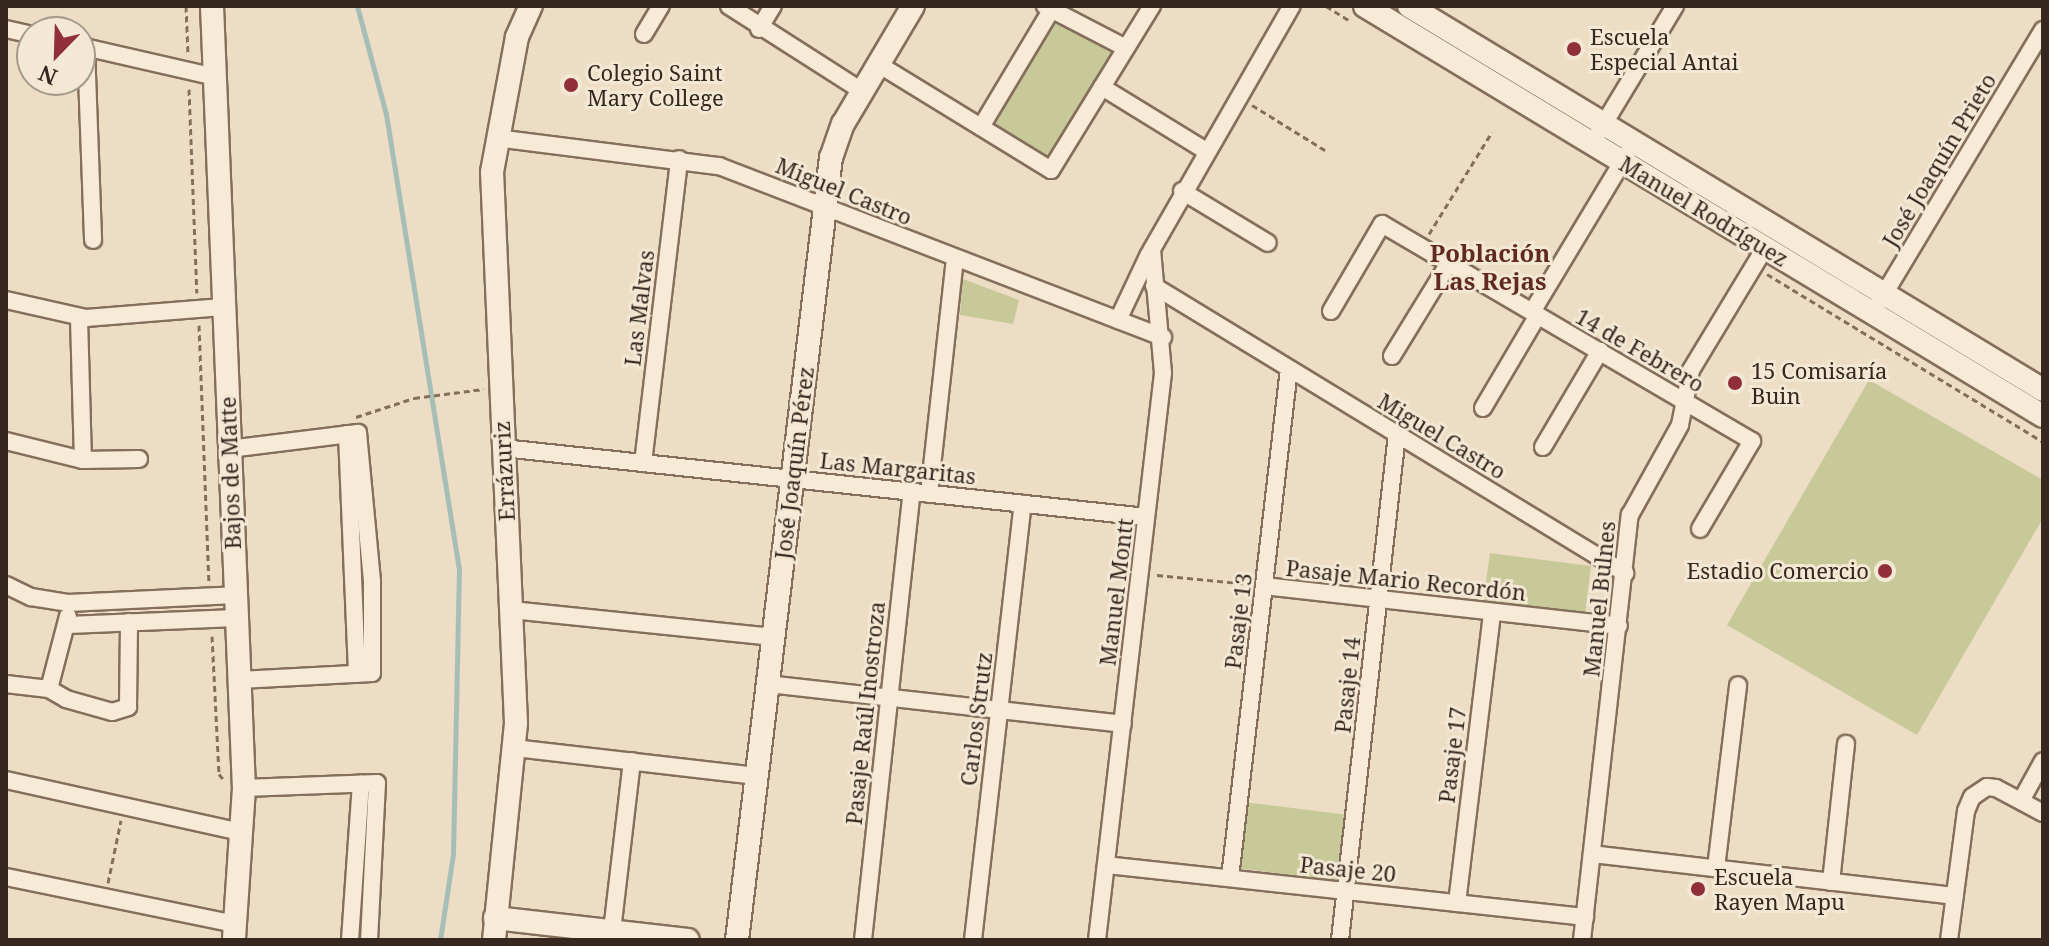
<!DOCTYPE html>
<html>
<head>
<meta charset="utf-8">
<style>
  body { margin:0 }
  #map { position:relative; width:2049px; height:946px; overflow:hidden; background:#ecddc4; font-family:"Noto Serif",serif }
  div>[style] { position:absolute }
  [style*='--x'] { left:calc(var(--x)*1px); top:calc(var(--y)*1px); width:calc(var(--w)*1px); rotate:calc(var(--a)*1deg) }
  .green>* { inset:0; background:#c7c999 }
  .stream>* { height:5px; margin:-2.5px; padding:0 2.5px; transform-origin:2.5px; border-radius:2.5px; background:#a6bfb6 }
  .path>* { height:3px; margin-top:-1.5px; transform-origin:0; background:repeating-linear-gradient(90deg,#856f5c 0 6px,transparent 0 10px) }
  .roads { filter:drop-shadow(2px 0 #856f5c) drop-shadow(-2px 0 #856f5c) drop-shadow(0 2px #856f5c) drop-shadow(0 -2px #856f5c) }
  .street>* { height:16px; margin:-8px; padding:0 8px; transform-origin:8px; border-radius:8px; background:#f7ebd7 }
  .secondary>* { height:22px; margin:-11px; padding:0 11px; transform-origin:11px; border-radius:11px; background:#f7ebd7 }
  .dots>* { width:22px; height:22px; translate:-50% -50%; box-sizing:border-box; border:4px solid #f3e8d4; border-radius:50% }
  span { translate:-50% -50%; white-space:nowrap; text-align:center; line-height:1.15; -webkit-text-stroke:6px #f3e8d4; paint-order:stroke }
  .poi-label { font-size:22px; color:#36281f }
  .left { translate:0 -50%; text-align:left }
  .right { translate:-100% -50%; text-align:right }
  .street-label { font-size:22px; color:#36281f }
  .neighbourhood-label { font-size:24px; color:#602921; font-weight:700 }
  .frame { position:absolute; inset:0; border:8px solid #36281f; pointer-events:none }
  .north { position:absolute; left:16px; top:16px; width:80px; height:80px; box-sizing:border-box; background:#f3e8d4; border:2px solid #a79b8c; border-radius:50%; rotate:203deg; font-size:22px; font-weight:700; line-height:32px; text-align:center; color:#36281f }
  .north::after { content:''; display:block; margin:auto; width:28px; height:36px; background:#912f38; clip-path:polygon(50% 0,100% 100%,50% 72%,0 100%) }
</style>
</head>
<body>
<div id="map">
  <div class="green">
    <div style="clip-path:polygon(1057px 13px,1116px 49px,1047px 161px,988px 124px)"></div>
    <div style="clip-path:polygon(963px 279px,1019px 300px,1013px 324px,960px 315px)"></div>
    <div style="clip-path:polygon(1869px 380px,2043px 480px,2043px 518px,1917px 735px,1727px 625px)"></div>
    <div style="clip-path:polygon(1490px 553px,1591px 566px,1585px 615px,1483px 602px)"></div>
    <div style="clip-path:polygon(1243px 802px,1349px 815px,1341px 881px,1236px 868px)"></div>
  </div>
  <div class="stream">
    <div style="--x:357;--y:6;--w:112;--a:75"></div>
    <div style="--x:386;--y:114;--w:460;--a:80.9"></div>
    <div style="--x:459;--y:568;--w:286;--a:91.2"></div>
    <div style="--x:453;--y:854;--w:87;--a:98.6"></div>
  </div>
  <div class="path">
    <div style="--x:186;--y:6;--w:47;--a:87.6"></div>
    <div style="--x:1326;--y:6;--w:28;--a:32"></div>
    <div style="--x:189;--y:89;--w:204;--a:87.8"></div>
    <div style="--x:1252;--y:105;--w:86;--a:31.7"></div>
    <div style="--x:1429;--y:234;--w:120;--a:-58.3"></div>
    <div style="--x:1767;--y:274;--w:323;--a:31.3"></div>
    <div style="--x:199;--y:325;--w:256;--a:87.8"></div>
    <div style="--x:356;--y:417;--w:61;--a:-18.1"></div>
    <div style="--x:414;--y:398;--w:70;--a:-7.4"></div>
    <div style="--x:1157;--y:575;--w:91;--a:5.6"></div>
    <div style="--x:212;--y:636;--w:138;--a:87.1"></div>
    <div style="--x:219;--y:774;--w:6;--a:51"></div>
    <div style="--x:108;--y:883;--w:64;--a:-78.3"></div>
  </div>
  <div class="roads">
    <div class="street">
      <div style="--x:729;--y:6;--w:158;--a:32.6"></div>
      <div style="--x:1045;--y:6;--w:91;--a:27.4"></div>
      <div style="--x:6;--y:29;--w:27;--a:13"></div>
      <div style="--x:759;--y:29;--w:27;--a:-59"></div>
      <div style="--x:644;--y:34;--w:33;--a:-59"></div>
      <div style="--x:80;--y:46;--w:139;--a:12.9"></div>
      <div style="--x:86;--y:47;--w:193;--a:87.9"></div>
      <div style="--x:878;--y:64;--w:203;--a:31.5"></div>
      <div style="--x:1051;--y:170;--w:193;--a:-58.4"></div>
      <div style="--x:1102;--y:87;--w:122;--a:31.6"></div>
      <div style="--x:981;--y:127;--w:138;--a:-59"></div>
      <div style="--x:1599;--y:132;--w:147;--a:-58.9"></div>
      <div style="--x:496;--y:138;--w:225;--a:7.2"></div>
      <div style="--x:719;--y:166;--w:476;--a:21.1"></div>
      <div style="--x:1182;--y:191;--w:100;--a:31.2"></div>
      <div style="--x:1154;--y:286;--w:552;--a:31.36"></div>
      <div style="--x:6;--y:300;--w:82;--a:12.7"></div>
      <div style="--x:86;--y:318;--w:137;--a:-4.6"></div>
      <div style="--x:1880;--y:301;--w:316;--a:-59"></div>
      <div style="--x:1331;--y:311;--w:101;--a:-59.6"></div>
      <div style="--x:1382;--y:224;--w:429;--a:30.4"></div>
      <div style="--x:1752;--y:441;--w:102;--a:120.6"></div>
      <div style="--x:1532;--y:312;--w:184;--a:-59"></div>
      <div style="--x:79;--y:318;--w:142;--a:88.4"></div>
      <div style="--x:1118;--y:320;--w:73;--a:-64.8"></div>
      <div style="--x:1392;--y:356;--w:109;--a:-58.5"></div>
      <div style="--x:1483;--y:408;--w:108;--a:-59.4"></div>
      <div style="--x:347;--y:434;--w:240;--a:87.6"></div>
      <div style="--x:6;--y:441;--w:79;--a:13.9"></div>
      <div style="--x:83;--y:460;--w:56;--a:-1"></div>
      <div style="--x:1543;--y:447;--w:112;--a:-59.3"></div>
      <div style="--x:503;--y:448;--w:647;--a:6.12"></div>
      <div style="--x:229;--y:449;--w:130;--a:-7.1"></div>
      <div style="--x:358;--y:433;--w:150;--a:84.6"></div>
      <div style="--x:372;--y:582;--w:91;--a:90"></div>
      <div style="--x:372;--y:673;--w:133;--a:177"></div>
      <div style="--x:643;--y:463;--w:306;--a:-83.2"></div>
      <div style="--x:929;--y:494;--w:237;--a:-83.7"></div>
      <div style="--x:6;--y:585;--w:28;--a:26"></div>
      <div style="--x:31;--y:597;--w:37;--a:9"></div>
      <div style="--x:68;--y:603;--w:167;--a:-2.7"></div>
      <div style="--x:1264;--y:586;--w:357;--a:6.4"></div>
      <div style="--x:512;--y:610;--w:262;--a:5.9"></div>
      <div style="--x:68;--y:625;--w:168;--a:-2.4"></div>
      <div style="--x:6;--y:684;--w:43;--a:6.6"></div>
      <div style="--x:768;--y:684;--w:357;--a:6.4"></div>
      <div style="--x:49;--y:689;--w:20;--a:30"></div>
      <div style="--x:66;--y:699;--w:48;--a:15.8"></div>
      <div style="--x:112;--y:712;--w:17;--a:-17"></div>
      <div style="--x:128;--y:707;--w:85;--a:-89.3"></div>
      <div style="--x:49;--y:689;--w:75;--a:-75.4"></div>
      <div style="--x:515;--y:748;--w:244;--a:6.6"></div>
      <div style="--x:6;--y:780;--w:241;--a:12.5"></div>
      <div style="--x:244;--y:788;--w:133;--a:-2.2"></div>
      <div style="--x:377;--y:783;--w:157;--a:92.9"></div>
      <div style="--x:2022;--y:799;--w:43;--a:-61.1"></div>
      <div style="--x:1592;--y:854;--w:365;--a:6.6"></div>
      <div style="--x:1106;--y:865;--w:482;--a:6.2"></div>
      <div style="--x:1716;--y:868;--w:184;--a:-83.1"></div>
      <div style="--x:6;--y:877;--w:234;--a:11.6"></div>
      <div style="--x:1230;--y:878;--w:512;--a:-83.39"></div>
      <div style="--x:1831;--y:882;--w:139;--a:-83.8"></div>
      <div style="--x:1457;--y:903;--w:293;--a:-83.1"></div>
      <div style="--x:612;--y:931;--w:171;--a:-83.3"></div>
      <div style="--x:350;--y:940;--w:157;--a:-86"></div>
      <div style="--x:863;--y:940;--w:451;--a:-83.8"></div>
      <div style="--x:973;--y:940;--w:439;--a:-83.5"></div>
      <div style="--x:1097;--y:940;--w:571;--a:-83.36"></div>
      <div style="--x:1163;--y:373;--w:124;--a:-95.1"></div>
      <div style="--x:1152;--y:249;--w:280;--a:-60.1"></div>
      <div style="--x:1340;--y:940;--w:509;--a:-83.57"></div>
      <div style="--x:1582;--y:940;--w:428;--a:-83.6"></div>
      <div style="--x:1630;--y:515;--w:103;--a:-60.9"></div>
      <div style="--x:1680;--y:425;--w:56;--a:-78.7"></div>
      <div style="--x:1691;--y:370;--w:143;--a:-58.8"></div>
      <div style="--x:1949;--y:940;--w:130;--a:-82.5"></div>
      <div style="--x:1966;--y:811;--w:15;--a:-67"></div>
      <div style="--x:1972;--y:797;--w:18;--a:-34"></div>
      <div style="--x:1987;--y:787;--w:9;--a:6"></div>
      <div style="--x:1996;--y:788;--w:53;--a:28"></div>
    </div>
    <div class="secondary">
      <div style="--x:212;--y:6;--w:783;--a:87.66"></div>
      <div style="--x:244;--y:788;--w:152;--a:93.8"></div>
      <div style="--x:1365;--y:6;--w:792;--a:31.16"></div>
      <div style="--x:1409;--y:6;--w:741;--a:31.2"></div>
      <div style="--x:495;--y:918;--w:194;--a:6.5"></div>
      <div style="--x:494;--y:940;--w:218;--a:-84.2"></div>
      <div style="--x:516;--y:723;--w:552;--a:-92.49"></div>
      <div style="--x:492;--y:172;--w:137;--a:-79.5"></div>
      <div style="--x:517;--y:37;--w:34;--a:-66"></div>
      <div style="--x:737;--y:940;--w:788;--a:-83.15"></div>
      <div style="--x:831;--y:158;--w:36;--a:-71"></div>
      <div style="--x:843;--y:124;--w:137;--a:-59.3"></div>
    </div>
  </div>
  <div class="dots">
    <div style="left:1574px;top:49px;background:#912f38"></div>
    <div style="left:571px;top:85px;background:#912f38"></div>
    <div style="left:1735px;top:383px;background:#912f38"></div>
    <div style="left:1885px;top:571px;background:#912f38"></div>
    <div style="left:1698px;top:889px;background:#912f38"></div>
  </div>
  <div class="poi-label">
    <span class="left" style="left:1590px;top:49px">Escuela<br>Especial Antai</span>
    <span class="left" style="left:587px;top:85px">Colegio Saint<br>Mary College</span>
    <span class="left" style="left:1751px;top:383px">15 Comisaría<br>Buin</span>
    <span class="right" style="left:1869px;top:571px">Estadio Comercio</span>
    <span class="left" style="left:1714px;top:889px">Escuela<br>Rayen Mapu</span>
  </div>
  <div class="street-label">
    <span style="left:1939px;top:160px;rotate:-59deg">José Joaquín Prieto</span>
    <span style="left:844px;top:191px;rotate:22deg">Miguel Castro</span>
    <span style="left:1704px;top:211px;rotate:31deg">Manuel Rodríguez</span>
    <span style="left:639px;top:308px;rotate:-83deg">Las Malvas</span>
    <span style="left:1640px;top:350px;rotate:30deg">14 de Febrero</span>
    <span style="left:1442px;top:436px;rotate:31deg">Miguel Castro</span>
    <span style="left:794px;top:463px;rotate:-83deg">José Joaquín Pérez</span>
    <span style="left:898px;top:468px;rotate:6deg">Las Margaritas</span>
    <span style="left:504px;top:471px;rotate:-93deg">Errázuriz</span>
    <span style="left:230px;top:473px;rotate:-92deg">Bajos de Matte</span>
    <span style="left:1406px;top:580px;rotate:6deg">Pasaje Mario Recordón</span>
    <span style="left:1116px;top:592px;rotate:-83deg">Manuel Montt</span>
    <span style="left:1599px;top:599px;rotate:-84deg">Manuel Bulnes</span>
    <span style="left:1238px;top:621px;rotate:-83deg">Pasaje 13</span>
    <span style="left:1347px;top:685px;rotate:-84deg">Pasaje 14</span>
    <span style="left:865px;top:713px;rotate:-84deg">Pasaje Raúl Inostroza</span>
    <span style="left:976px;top:719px;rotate:-83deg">Carlos Strutz</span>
    <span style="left:1452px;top:755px;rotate:-83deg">Pasaje 17</span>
    <span style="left:1348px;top:869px;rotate:6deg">Pasaje 20</span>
  </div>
  <div class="neighbourhood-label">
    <span style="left:1490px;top:267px">Población<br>Las Rejas</span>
  </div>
  <div class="frame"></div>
  <div class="north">N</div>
</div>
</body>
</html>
